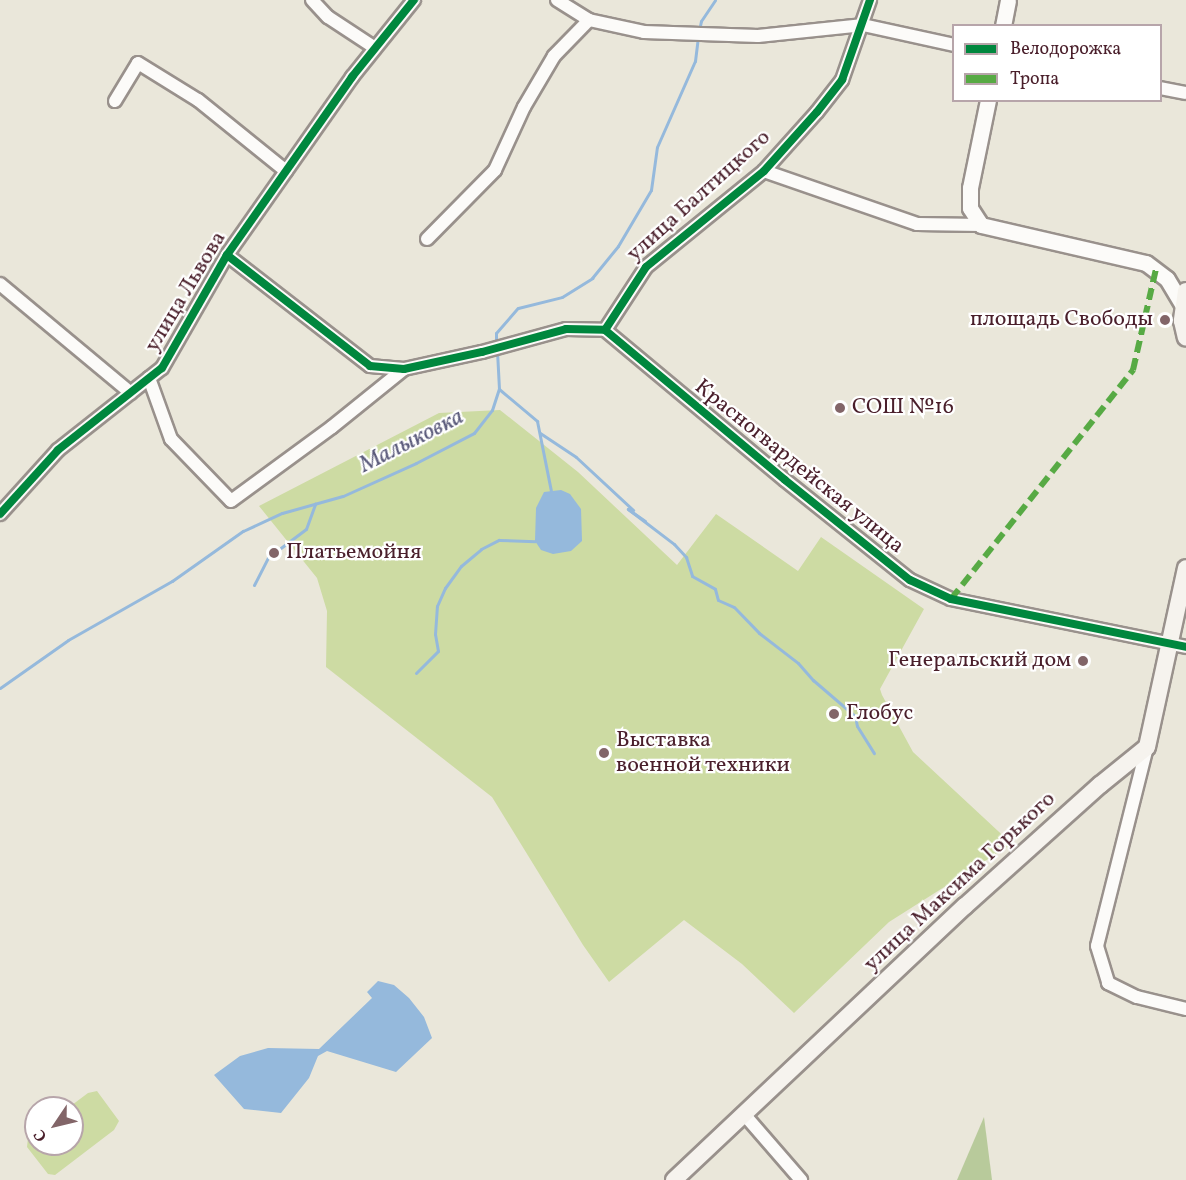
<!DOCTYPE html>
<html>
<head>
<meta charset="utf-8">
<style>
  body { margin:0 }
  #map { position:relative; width:1186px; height:1180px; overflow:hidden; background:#eae7da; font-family:Vollkorn,serif }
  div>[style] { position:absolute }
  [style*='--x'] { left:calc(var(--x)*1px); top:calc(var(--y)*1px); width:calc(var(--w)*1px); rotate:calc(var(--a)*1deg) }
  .green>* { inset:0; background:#cddba3 }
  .forest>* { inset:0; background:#b8ca9b }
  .water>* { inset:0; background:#95b9dc }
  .stream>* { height:3px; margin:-1.5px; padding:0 1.5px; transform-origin:1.5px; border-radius:1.5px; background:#95b9dc }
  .roads { filter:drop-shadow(2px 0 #99918c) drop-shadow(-2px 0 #99918c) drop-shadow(0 2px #99918c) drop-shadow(0 -2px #99918c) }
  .minor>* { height:12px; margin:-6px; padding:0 6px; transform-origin:6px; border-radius:6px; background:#fcfbf9 }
  .tertiary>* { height:15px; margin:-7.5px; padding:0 7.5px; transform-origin:7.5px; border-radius:7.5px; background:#fcfbf9 }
  .secondary>* { height:16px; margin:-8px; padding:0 8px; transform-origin:8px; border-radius:8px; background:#f6f3ee }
  .quiet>* { height:6px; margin-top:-3px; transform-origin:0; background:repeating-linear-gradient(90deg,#57aa44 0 12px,transparent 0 18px) }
  .cycleway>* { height:8px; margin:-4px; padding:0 4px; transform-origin:4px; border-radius:4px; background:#00873e }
  .dots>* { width:16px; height:16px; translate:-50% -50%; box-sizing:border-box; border:3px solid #fff; border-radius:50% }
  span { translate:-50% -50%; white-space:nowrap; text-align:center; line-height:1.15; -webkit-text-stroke:4.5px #fff; paint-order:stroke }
  .street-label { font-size:22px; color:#4a1f2b }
  .poi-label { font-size:22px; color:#4a1f2b }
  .right { translate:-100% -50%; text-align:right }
  .left { translate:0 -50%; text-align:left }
  .water-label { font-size:24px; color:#5b5b7b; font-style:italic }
  .legend { position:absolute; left:952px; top:24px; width:210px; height:78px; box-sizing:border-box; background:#fff; border:2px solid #b7a5aa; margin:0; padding:8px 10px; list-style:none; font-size:18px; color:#4a1f2b }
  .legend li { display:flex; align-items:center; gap:12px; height:30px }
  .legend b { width:30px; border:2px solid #b7a5aa }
  .north { position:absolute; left:24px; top:1096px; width:60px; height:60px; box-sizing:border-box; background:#fff; border:2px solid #b7a5aa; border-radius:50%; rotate:235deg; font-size:16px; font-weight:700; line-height:24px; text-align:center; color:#4a1f2b }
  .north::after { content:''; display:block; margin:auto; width:21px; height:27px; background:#826568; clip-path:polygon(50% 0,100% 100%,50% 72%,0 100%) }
</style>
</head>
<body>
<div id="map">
  <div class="green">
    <div style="clip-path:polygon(500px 410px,578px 472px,677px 565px,716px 514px,798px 571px,821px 537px,924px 609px,880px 689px,882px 695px,913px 752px,1012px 844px,889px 922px,794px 1013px,742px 964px,684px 920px,609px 982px,583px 945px,492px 797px,326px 667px,327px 611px,317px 578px,259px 506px,439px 413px)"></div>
    <div style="clip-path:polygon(97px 1091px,119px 1121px,114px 1130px,55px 1175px,48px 1174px,27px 1147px,28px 1138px,36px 1132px,36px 1144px,72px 1144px,72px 1108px,68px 1108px,88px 1093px)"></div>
  </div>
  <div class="forest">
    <div style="clip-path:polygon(984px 1117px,992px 1180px,957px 1180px)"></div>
  </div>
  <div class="water">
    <div style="clip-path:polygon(561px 490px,570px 494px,581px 509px,582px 541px,571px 551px,553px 554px,541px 550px,535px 541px,536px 508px,544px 492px)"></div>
    <div style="clip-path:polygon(378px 981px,394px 985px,409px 998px,424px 1017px,432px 1038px,396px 1072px,327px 1051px,318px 1056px,309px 1078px,281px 1113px,244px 1109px,214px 1075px,240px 1056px,268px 1048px,319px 1049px,372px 998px,367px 992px)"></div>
  </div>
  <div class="stream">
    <div style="--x:699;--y:31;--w:10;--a:-79"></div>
    <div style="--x:701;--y:21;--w:25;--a:-56"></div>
    <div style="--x:496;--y:344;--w:11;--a:-90"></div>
    <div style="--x:496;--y:333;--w:33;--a:-49"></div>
    <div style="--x:518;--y:308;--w:45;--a:-14"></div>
    <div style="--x:562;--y:297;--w:36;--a:-32"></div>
    <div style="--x:592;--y:278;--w:41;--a:-50.9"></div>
    <div style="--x:618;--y:246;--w:65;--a:-59.5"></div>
    <div style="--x:651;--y:190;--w:43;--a:-82.1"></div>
    <div style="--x:657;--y:147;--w:94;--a:-66.2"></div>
    <div style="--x:695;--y:61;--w:23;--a:-83"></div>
    <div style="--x:499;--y:389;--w:50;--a:40.1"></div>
    <div style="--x:537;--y:421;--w:71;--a:78.7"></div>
    <div style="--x:540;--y:433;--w:43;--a:33.7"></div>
    <div style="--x:576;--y:457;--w:78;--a:42.9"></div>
    <div style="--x:645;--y:521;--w:21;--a:-145"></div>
    <div style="--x:628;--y:509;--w:58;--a:37.3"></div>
    <div style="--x:674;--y:544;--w:18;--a:47"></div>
    <div style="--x:686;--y:557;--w:20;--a:72"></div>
    <div style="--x:692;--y:576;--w:26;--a:29"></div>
    <div style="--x:715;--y:589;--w:11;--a:75"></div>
    <div style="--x:718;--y:600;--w:17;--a:24"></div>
    <div style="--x:734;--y:607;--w:36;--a:46"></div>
    <div style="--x:759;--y:633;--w:49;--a:37.6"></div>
    <div style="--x:798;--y:663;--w:23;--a:49"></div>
    <div style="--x:813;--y:680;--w:55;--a:40.6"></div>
    <div style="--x:855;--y:716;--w:10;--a:79"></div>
    <div style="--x:857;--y:726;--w:32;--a:58"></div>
    <div style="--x:278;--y:550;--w:35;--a:-37"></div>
    <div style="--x:306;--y:529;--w:27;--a:-70"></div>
    <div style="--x:254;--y:585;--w:33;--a:-63"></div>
    <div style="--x:416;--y:673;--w:31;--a:-45"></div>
    <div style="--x:438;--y:651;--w:17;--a:-100"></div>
    <div style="--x:435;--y:634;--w:28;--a:-86"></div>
    <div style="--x:437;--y:606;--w:20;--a:-66"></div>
    <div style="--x:445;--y:588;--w:27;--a:-54"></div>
    <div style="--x:461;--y:566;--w:26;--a:-40"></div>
    <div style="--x:481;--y:549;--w:20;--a:-27"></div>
    <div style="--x:499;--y:540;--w:36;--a:2"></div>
    <div style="--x:0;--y:688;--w:83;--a:-35.2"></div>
    <div style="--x:68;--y:640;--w:120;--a:-29.6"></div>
    <div style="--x:172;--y:581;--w:87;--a:-35.2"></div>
    <div style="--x:243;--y:531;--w:43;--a:-24.8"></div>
    <div style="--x:282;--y:513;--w:63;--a:-15.6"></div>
    <div style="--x:343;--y:496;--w:80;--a:-24.3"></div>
    <div style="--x:416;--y:463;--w:65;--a:-27.3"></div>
    <div style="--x:474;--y:433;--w:29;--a:-52"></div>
    <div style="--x:492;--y:410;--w:22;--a:-72"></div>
    <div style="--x:499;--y:389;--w:38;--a:-93"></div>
  </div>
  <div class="roads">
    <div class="minor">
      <div style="--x:312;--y:0;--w:23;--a:47"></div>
      <div style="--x:328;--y:17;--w:56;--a:33.4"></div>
      <div style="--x:557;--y:0;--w:38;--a:32"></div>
      <div style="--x:589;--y:20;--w:56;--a:12.3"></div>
      <div style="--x:644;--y:32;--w:114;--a:2"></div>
      <div style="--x:758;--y:36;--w:106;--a:-6"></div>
      <div style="--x:863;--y:25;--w:93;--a:12.4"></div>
      <div style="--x:1160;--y:88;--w:26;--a:11"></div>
      <div style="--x:115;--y:101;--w:44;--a:-58.8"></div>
      <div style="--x:138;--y:63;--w:70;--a:31.7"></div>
      <div style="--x:198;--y:100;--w:113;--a:38.9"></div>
      <div style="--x:764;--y:171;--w:162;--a:19.1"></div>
      <div style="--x:917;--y:224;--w:64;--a:0.9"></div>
      <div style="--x:427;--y:239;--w:97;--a:-45.4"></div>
      <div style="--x:495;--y:170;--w:69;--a:-65.3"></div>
      <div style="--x:524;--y:107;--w:59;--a:-59.5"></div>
      <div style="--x:554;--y:56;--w:50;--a:-45.8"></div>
      <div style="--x:227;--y:255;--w:181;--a:37.8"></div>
      <div style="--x:370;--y:366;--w:34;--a:5"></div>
      <div style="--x:404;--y:369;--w:80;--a:-12.3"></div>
      <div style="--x:482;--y:352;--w:87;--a:-15.3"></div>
      <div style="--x:566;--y:329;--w:39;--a:1"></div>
      <div style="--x:605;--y:330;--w:234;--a:39.8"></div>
      <div style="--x:785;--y:480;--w:160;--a:38.7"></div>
      <div style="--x:910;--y:580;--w:45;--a:24.9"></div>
      <div style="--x:951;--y:599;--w:240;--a:11.5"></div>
      <div style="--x:0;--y:284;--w:170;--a:39.8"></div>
      <div style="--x:605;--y:330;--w:75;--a:-56.9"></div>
      <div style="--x:646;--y:267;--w:152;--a:-39.1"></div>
      <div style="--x:764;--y:171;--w:79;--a:-48.1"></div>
      <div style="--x:817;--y:112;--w:41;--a:-52"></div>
      <div style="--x:842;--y:80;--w:85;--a:-70.7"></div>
      <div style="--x:149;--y:378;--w:65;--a:70.2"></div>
      <div style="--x:171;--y:439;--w:86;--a:45.9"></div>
      <div style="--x:231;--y:501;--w:125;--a:-36.2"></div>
      <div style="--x:332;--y:427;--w:92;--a:-38.9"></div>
      <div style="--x:0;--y:514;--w:86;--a:-47.8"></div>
      <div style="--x:58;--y:450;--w:132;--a:-38.3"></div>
      <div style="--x:162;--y:368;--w:130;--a:-60.1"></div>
      <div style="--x:227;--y:255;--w:218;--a:-54.9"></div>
      <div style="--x:352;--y:77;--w:99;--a:-51.2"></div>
      <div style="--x:1147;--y:747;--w:205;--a:104.1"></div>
      <div style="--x:1097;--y:946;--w:39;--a:73"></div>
      <div style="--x:1108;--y:983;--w:32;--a:26"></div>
      <div style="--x:1137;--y:997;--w:50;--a:13.8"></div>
      <div style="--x:743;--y:1113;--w:89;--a:49.1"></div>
    </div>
    <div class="tertiary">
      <div style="--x:1003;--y:26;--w:26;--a:-79"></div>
      <div style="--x:988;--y:100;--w:90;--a:101.6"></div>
      <div style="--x:970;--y:188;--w:20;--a:90"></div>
      <div style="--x:970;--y:208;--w:20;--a:57"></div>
      <div style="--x:981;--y:225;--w:169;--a:13"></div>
      <div style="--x:1146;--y:263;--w:26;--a:37"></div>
      <div style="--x:1167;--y:279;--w:31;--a:59"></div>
    </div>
    <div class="secondary">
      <div style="--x:1186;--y:291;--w:30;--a:98"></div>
      <div style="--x:1182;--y:321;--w:17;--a:77"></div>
      <div style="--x:674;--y:1180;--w:400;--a:-43.3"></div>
      <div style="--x:965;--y:906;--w:181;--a:-41.9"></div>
      <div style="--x:1100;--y:785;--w:60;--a:-39"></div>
      <div style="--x:1147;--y:747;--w:183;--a:-77.7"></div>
    </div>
  </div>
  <div class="quiet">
    <div style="--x:951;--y:599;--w:293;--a:-51.5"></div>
    <div style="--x:1133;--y:370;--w:104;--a:-77.2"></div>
  </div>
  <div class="cycleway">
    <div style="--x:227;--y:255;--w:181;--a:37.8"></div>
    <div style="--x:370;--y:366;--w:34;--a:5"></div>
    <div style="--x:404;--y:369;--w:80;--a:-12.3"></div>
    <div style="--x:482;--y:352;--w:87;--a:-15.3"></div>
    <div style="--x:566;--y:329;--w:39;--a:1"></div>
    <div style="--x:605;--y:330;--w:234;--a:39.8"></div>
    <div style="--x:785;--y:480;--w:160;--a:38.7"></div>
    <div style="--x:910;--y:580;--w:45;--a:24.9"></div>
    <div style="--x:951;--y:599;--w:240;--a:11.5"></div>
    <div style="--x:605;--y:330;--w:75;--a:-56.9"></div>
    <div style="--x:646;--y:267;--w:152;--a:-39.1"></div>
    <div style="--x:764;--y:171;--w:79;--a:-48.1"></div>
    <div style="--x:817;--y:112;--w:41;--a:-52"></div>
    <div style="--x:842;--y:80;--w:85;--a:-70.7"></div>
    <div style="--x:0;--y:514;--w:86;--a:-47.8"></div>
    <div style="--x:58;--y:450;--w:132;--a:-38.3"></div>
    <div style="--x:162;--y:368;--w:130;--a:-60.1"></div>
    <div style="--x:227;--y:255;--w:218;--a:-54.9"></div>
    <div style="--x:352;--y:77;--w:99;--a:-51.2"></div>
  </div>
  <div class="dots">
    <div style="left:1165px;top:320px;background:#826568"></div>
    <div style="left:840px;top:408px;background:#826568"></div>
    <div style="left:274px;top:553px;background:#826568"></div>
    <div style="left:1083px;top:661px;background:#826568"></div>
    <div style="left:834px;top:714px;background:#826568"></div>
    <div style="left:604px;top:753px;background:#826568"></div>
  </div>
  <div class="street-label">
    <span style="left:699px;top:196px;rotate:-42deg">улица Балтицкого</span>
    <span style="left:186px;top:292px;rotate:-59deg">улица Львова</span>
    <span style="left:799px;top:467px;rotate:39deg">Красногвардейская улица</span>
    <span style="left:960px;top:882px;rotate:-43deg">улица Максима Горького</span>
  </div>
  <div class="poi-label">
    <span class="right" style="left:1153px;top:320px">площадь Свободы</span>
    <span class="left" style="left:852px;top:408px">СОШ №16</span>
    <span class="left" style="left:286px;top:553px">Платьемойня</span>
    <span class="right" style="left:1071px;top:661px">Генеральский дом</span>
    <span class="left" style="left:846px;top:714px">Глобус</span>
    <span class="left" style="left:616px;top:753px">Выставка<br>военной техники</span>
  </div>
  <div class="water-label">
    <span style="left:412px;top:442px;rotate:-27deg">Малыковка</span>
  </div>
  <ul class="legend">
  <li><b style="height:8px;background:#00873e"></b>Велодорожка</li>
  <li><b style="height:8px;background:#57aa44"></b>Тропа</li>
  </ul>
  <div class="north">С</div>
</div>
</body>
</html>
